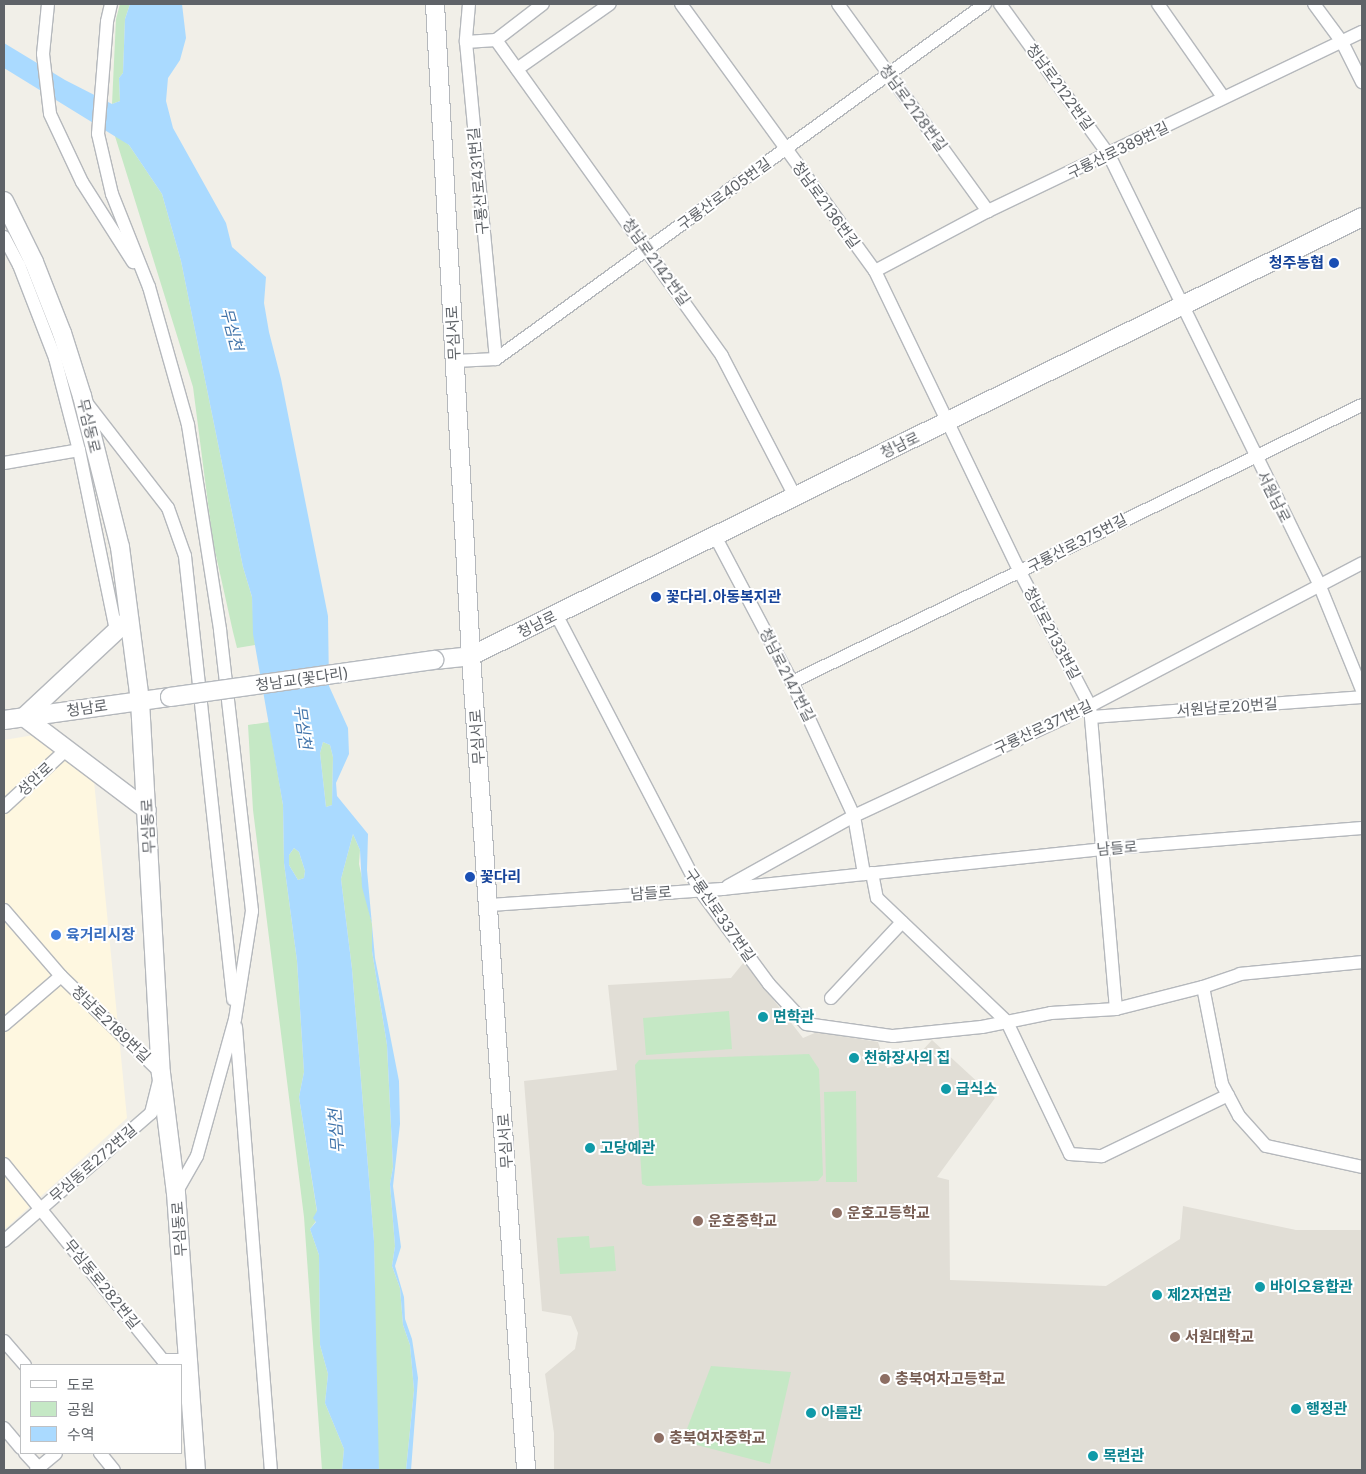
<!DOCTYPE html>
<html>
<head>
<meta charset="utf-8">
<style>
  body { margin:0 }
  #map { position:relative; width:1366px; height:1474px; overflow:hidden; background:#f1efe8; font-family:Inter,"Noto Sans KR",sans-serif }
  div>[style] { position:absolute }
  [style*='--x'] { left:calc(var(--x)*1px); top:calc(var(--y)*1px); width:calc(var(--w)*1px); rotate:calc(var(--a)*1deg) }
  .commercial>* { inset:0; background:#fef7e0 }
  .education>* { inset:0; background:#e1ded6 }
  .green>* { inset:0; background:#c5e8c5 }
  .water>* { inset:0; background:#aadaff }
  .roads { filter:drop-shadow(1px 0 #b5b8bc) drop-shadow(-1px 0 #b5b8bc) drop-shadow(0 1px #b5b8bc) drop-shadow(0 -1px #b5b8bc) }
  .street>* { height:12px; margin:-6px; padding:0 6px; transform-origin:6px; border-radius:6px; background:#fff }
  .secondary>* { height:18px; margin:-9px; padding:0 9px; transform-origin:9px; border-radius:9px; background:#fff }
  .bridges { filter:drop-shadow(1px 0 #b6babf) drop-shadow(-1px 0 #b6babf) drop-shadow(0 1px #b6babf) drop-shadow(0 -1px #b6babf) }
  .secondary-bridge>* { height:18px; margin:-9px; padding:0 9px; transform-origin:9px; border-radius:9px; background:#fff }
  .dots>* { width:14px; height:14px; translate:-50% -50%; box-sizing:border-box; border:2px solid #fff; border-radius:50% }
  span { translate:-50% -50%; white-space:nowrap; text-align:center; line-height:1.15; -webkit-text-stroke:4px #fff; paint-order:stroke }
  .street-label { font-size:15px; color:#5f6368 }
  .transit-label { font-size:15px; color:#164399; font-weight:700 }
  .right { translate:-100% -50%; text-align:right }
  .left { translate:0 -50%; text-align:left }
  .shop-label { font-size:15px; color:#366cbe; font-weight:700 }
  .culture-label { font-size:15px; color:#0d838f; font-weight:700 }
  .education-label { font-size:15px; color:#785e54; font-weight:700 }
  .water-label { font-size:16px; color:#4174aa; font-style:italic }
  .frame { position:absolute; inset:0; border:5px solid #5f6368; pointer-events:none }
  .legend { position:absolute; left:20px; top:1364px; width:162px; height:90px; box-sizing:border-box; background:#fff; border:1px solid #bfc1c3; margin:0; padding:6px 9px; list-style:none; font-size:15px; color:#5f6368 }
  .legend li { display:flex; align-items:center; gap:10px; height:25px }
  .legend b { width:25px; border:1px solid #bfc1c3 }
</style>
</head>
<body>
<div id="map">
  <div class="commercial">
    <div style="clip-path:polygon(34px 735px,94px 781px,127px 1118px,4px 1230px,4px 740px)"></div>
  </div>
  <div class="education">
    <div style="clip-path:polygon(744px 962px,803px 1038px,817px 1032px,878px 1042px,887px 1068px,911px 1063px,932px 1040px,995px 1098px,937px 1177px,949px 1180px,950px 1280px,1106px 1286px,1180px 1239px,1183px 1206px,1296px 1230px,1362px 1230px,1362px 1470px,554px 1470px,554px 1433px,545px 1374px,575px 1349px,578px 1333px,571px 1316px,542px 1311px,524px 1081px,617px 1070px,608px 985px,731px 978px)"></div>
  </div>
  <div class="green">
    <div style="clip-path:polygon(120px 4px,130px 4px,125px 19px,123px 73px,119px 78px,120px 101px,112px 104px,116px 19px)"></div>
    <div style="clip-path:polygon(114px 133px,129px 145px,162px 194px,181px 261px,243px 567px,252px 597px,255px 645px,237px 648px,233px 632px,213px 542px,193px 387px)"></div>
    <div style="clip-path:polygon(269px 722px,283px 805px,284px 863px,297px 961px,304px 1072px,299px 1097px,317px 1212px,316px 1221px,310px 1229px,319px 1255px,320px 1345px,328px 1374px,325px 1403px,344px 1449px,342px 1470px,322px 1470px,304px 1217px,253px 810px,248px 725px)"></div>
    <div style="clip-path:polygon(323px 742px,330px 745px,333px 757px,332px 805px,326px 807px,320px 753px)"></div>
    <div style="clip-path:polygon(353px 834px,360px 850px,359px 864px,372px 924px,372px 951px,387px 1045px,393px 1167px,390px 1184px,395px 1246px,392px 1266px,400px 1288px,403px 1325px,410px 1345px,414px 1390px,406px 1470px,379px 1470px,377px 1458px,374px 1241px,352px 969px,341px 879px)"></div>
    <div style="clip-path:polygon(294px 848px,299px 852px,305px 871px,304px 878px,298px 880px,289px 865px,289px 855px)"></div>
    <div style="clip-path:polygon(729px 1011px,732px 1049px,646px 1055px,643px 1018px)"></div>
    <div style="clip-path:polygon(809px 1054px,819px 1069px,823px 1175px,818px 1181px,647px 1186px,642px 1184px,635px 1065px,639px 1060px)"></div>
    <div style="clip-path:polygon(856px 1091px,857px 1182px,826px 1182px,824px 1092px)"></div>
    <div style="clip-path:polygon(589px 1236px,590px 1248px,614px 1246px,616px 1271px,560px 1274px,557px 1238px)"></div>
    <div style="clip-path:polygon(711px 1366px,791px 1372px,770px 1464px,693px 1444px,685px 1434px)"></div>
  </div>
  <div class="water">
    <div style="clip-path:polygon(evenodd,130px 4px,182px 4px,186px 38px,180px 60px,168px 78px,166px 101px,173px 128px,226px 223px,232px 247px,266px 277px,264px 303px,269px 332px,281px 379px,328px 616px,329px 686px,348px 728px,349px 754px,336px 783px,337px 796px,368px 834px,367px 870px,375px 958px,399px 1081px,400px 1124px,393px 1186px,401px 1247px,395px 1266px,404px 1297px,405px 1319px,412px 1339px,418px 1378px,411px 1470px,406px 1470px,414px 1390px,410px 1345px,403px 1325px,400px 1288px,392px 1266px,395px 1246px,390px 1184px,393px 1167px,387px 1045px,372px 951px,372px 924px,362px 887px,360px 850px,353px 834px,341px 879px,352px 969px,374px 1241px,379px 1470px,342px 1470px,344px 1449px,325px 1403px,328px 1374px,320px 1345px,319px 1255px,310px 1229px,316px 1222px,313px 1218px,317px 1211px,299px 1097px,304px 1072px,297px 961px,284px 863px,283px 805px,253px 634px,252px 597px,243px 567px,181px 261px,162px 194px,129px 145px,4px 68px,4px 43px,65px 80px,112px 104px,120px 101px,119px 78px,123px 73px,125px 19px,130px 4px,323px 742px,330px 745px,333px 757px,332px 805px,326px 807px,320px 753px,323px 742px,130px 4px,294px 848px,299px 852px,305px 871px,304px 878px,298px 880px,289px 865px,289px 855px,294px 848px)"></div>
  </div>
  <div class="roads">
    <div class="street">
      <div style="--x:48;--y:4;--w:50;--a:95.7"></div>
      <div style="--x:43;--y:54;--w:60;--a:83.3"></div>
      <div style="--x:50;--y:114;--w:75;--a:64.8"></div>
      <div style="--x:82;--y:182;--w:95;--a:57.5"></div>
      <div style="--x:111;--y:4;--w:18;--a:103"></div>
      <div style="--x:107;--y:22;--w:112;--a:94.6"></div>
      <div style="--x:98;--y:134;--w:62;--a:76.9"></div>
      <div style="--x:112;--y:194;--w:100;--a:68.3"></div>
      <div style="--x:149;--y:287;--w:143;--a:74.2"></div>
      <div style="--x:188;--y:425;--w:207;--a:81.1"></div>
      <div style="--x:220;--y:630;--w:283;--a:83.5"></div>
      <div style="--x:252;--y:911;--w:109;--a:98.9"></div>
      <div style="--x:235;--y:1019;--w:142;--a:105.5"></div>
      <div style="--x:197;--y:1156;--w:43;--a:119.6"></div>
      <div style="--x:469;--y:4;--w:38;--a:95"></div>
      <div style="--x:466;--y:42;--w:318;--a:84.6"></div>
      <div style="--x:681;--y:4;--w:330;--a:54"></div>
      <div style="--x:875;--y:271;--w:334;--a:64.3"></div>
      <div style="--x:1020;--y:572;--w:151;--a:62.4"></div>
      <div style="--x:1090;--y:706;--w:304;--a:85.1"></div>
      <div style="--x:838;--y:4;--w:256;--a:54.1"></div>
      <div style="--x:1000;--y:4;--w:186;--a:54.2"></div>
      <div style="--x:1109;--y:155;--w:478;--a:63.9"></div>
      <div style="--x:1319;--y:584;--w:114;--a:67.9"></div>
      <div style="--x:1158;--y:4;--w:113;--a:55"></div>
      <div style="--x:1314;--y:4;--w:47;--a:53.6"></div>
      <div style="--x:1342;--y:42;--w:45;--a:63.4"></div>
      <div style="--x:496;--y:40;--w:388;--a:54.4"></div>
      <div style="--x:722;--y:356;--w:158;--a:62.5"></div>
      <div style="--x:496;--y:40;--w:59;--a:-37.5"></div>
      <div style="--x:466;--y:42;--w:30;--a:-4"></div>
      <div style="--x:517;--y:69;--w:113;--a:-35"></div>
      <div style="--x:4;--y:237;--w:32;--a:62"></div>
      <div style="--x:19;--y:265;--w:100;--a:68.8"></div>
      <div style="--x:55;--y:358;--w:95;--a:75.4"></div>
      <div style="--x:79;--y:450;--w:185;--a:78.4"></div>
      <div style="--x:875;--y:271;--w:128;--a:-28"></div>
      <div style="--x:988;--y:211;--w:415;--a:-25.6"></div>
      <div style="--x:455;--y:361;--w:41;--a:-2.8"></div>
      <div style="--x:496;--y:359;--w:604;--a:-35.98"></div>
      <div style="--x:85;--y:401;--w:135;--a:52.2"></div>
      <div style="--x:168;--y:508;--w:51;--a:70.5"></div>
      <div style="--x:185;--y:556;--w:446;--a:83.8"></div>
      <div style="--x:4;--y:463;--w:76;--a:-9.8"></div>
      <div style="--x:715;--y:536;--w:165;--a:62.2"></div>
      <div style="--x:792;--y:682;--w:148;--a:65.2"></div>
      <div style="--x:854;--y:816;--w:59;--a:80.2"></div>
      <div style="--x:556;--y:614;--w:310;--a:62.5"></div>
      <div style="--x:699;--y:889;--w:118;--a:53.6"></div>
      <div style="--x:769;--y:984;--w:54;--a:47.2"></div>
      <div style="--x:806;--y:1024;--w:88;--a:7.9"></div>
      <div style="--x:893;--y:1036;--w:89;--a:-5.8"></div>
      <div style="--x:982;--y:1027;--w:70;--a:-11.5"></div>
      <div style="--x:1051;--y:1013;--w:65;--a:-3.5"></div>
      <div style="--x:1116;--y:1009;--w:90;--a:-14.2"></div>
      <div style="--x:1203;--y:987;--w:39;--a:-19"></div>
      <div style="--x:1240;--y:974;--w:123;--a:-5.6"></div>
      <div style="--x:792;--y:682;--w:634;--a:-25.92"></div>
      <div style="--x:1091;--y:717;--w:272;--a:-4.2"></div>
      <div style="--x:4;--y:807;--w:84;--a:-42.6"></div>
      <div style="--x:872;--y:873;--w:25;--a:79"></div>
      <div style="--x:877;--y:898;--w:180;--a:43.6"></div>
      <div style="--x:1007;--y:1022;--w:146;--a:64.5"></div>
      <div style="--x:1070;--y:1154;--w:32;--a:4"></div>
      <div style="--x:1102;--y:1156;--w:140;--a:-25.8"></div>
      <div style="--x:728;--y:886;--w:144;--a:-29.1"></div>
      <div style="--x:854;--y:816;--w:260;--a:-25"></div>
      <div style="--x:1090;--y:706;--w:307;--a:-27.7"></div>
      <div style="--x:489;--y:905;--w:235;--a:-3.9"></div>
      <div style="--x:723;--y:889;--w:380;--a:-6"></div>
      <div style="--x:1101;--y:849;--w:262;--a:-4.6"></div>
      <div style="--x:4;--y:910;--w:87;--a:49.2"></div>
      <div style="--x:61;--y:976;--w:139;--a:44.1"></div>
      <div style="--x:161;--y:1073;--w:41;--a:104"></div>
      <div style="--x:151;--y:1113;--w:195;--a:139"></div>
      <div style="--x:1203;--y:987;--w:99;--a:78.9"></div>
      <div style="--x:1222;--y:1084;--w:36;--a:62"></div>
      <div style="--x:1239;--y:1116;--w:40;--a:48"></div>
      <div style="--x:1266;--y:1146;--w:98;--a:12.3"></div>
      <div style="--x:831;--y:998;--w:104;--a:-46.9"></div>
      <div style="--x:4;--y:1025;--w:75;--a:-40.7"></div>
      <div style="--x:236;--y:1027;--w:444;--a:85.5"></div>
      <div style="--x:4;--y:1164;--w:252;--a:51"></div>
      <div style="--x:4;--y:1341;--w:32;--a:49"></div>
      <div style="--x:163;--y:1360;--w:25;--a:0"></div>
      <div style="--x:4;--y:1428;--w:26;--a:50"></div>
      <div style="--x:25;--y:1453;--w:21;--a:47"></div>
      <div style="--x:100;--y:1453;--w:22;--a:51"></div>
      <div style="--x:36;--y:1470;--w:26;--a:-40"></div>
    </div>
    <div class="secondary">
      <div style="--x:435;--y:4;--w:653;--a:86.84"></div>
      <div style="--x:471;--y:656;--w:816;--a:86.13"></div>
      <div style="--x:4;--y:201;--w:68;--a:63.8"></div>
      <div style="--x:34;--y:262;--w:76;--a:68.5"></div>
      <div style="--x:62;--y:333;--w:66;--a:72.4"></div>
      <div style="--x:82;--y:396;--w:156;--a:75.9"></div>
      <div style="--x:120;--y:547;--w:155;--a:82.6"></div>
      <div style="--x:140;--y:701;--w:373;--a:86.8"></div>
      <div style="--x:161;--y:1073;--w:121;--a:82.9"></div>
      <div style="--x:176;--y:1193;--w:278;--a:85.9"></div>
      <div style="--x:129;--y:619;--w:144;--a:137"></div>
      <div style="--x:24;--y:717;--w:154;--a:37.1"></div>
      <div style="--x:434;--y:660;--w:37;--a:-6"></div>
      <div style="--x:471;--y:656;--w:993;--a:-26.23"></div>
      <div style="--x:4;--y:720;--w:168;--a:-7.9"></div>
    </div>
  </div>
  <div class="bridges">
    <div class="secondary-bridge">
      <div style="--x:170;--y:697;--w:267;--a:-8"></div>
    </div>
  </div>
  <div class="dots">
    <div style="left:1334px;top:263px;background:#1a4fb4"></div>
    <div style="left:656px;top:597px;background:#1a4fb4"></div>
    <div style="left:470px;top:877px;background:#1a4fb4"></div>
    <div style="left:56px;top:935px;background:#3f7fe0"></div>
    <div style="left:763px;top:1017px;background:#0f9aa8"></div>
    <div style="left:854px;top:1058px;background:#0f9aa8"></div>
    <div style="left:946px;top:1089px;background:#0f9aa8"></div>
    <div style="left:590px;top:1148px;background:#0f9aa8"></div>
    <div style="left:837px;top:1213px;background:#8d6e63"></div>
    <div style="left:698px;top:1221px;background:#8d6e63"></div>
    <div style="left:1260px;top:1287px;background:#0f9aa8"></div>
    <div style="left:1157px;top:1295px;background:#0f9aa8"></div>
    <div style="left:1175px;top:1337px;background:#8d6e63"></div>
    <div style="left:885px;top:1379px;background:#8d6e63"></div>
    <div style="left:1296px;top:1409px;background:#0f9aa8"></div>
    <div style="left:811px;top:1413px;background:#0f9aa8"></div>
    <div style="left:659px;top:1438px;background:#8d6e63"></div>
    <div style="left:1093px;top:1456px;background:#0f9aa8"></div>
  </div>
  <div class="street-label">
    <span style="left:1060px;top:87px;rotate:54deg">청남로2122번길</span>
    <span style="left:913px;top:108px;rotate:54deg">청남로2128번길</span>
    <span style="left:1118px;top:150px;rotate:-26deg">구룡산로389번길</span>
    <span style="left:478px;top:181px;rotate:-95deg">구룡산로431번길</span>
    <span style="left:724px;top:194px;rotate:-36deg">구룡산로405번길</span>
    <span style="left:826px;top:205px;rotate:54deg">청남로2136번길</span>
    <span style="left:656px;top:262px;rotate:54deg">청남로2142번길</span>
    <span style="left:453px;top:333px;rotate:-93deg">무심서로</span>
    <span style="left:89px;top:426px;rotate:76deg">무심동로</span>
    <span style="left:900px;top:445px;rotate:-26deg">청남로</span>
    <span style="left:1274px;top:497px;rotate:63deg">서원남로</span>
    <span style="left:1077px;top:543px;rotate:-27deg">구룡산로375번길</span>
    <span style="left:537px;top:624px;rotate:-26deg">청남로</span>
    <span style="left:1052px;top:633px;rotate:62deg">청남로2133번길</span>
    <span style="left:787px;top:675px;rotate:63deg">청남로2147번길</span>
    <span style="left:302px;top:679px;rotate:-8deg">청남교(꽃다리)</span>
    <span style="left:1227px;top:707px;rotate:-4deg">서원남로20번길</span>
    <span style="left:87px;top:708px;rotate:-8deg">청남로</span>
    <span style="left:1043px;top:727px;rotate:-25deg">구룡산로371번길</span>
    <span style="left:477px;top:737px;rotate:-94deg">무심서로</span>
    <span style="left:35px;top:779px;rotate:-43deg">성안로</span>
    <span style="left:148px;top:826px;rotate:-93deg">무심동로</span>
    <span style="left:1117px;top:848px;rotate:-5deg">남들로</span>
    <span style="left:651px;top:893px;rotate:-4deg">남들로</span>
    <span style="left:720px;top:915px;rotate:55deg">구룡산로337번길</span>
    <span style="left:111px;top:1024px;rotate:44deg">청남로2189번길</span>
    <span style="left:505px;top:1141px;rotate:-94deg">무심서로</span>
    <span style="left:93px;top:1163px;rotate:-41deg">무심동로272번길</span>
    <span style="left:179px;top:1229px;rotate:-94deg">무심동로</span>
    <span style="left:102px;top:1284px;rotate:51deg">무심동로282번길</span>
  </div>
  <div class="transit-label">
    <span class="right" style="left:1324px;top:263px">청주농협</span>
    <span class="left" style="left:666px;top:597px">꽃다리.아동복지관</span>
    <span class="left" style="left:480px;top:877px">꽃다리</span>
  </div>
  <div class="shop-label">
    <span class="left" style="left:66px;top:935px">육거리시장</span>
  </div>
  <div class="culture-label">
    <span class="left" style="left:773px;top:1017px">면학관</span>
    <span class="left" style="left:864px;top:1058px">천하장사의 집</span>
    <span class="left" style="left:956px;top:1089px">급식소</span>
    <span class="left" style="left:600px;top:1148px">고당예관</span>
    <span class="left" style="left:1270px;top:1287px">바이오융합관</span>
    <span class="left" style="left:1167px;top:1295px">제2자연관</span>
    <span class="left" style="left:1306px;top:1409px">행정관</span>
    <span class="left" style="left:821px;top:1413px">아름관</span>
    <span class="left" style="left:1103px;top:1456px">목련관</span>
  </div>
  <div class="education-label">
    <span class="left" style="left:847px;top:1213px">운호고등학교</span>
    <span class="left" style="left:708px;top:1221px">운호중학교</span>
    <span class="left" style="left:1185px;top:1337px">서원대학교</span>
    <span class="left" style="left:895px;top:1379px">충북여자고등학교</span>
    <span class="left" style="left:669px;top:1438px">충북여자중학교</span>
  </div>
  <div class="water-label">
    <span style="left:232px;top:329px;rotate:75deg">무심천</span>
    <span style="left:303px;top:727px;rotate:82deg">무심천</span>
    <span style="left:336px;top:1131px;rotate:-94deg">무심천</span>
  </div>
  <div class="frame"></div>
  <ul class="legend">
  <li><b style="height:6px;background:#fff"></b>도로</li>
  <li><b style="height:14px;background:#c5e8c5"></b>공원</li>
  <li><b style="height:14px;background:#aadaff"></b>수역</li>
  </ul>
</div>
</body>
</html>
